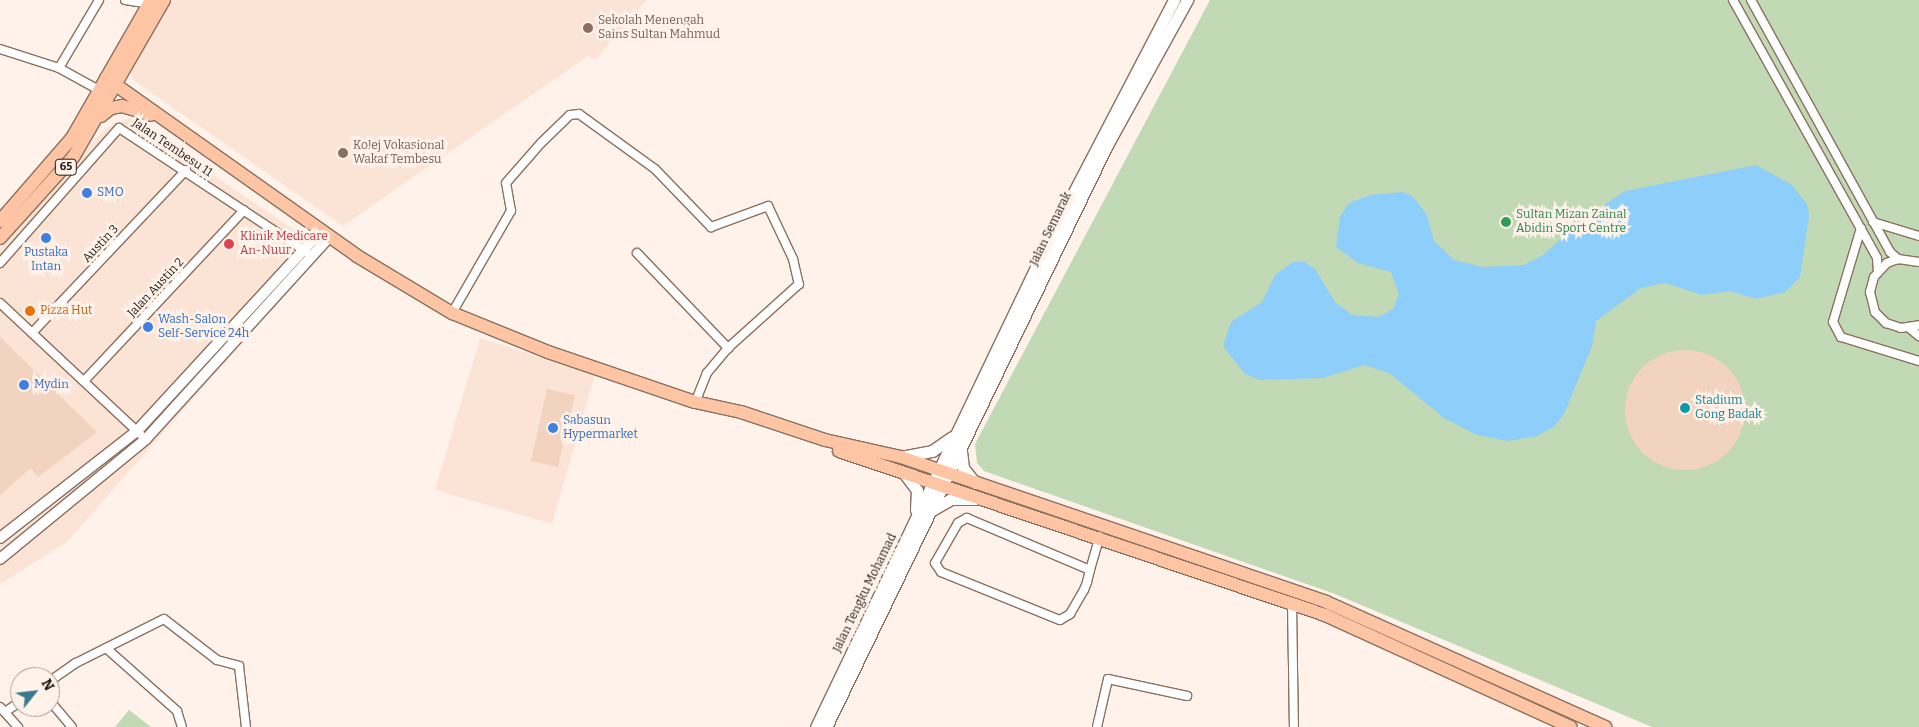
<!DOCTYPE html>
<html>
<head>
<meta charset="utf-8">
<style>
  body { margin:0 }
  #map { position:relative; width:1919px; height:727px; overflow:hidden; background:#fef2ea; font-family:Bitter,serif }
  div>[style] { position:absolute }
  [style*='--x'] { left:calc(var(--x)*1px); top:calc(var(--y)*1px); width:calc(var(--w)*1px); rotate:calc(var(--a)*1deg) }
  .built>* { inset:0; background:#fbe4d6 }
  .green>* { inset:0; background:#c2d9b5 }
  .water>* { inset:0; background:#8ecefa }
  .building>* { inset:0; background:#f2d3c0 }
  .round { border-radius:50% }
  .roads { filter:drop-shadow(1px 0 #8b705f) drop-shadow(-1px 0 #8b705f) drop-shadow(0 1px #8b705f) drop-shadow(0 -1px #8b705f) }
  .minor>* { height:8px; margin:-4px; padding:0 4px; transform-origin:4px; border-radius:4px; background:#fff }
  .tertiary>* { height:10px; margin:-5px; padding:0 5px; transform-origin:5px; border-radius:5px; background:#fff }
  .secondary>* { height:11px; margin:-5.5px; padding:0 5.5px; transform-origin:5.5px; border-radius:5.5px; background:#fff }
  .primary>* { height:12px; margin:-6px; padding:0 6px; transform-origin:6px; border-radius:6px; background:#fec5a5 }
  .dots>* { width:14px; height:14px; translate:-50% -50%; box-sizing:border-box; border:2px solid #fef2ea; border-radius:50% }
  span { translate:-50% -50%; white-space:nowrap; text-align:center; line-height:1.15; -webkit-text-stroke:5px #fef2ea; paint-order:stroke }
  .shield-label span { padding:1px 4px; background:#fef2ea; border:1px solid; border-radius:4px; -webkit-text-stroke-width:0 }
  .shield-label { font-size:11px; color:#231811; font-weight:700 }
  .education-label { font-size:12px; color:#785e54 }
  .left { translate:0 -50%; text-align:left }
  .street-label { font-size:12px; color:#231811 }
  .shop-label { font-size:12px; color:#366cbe }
  .leisure-label { font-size:12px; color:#27864d }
  .health-label { font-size:12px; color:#be3a42 }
  .food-label { font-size:12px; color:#c56008 }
  .culture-label { font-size:12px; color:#0d838f }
  .north { position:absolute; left:10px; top:667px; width:50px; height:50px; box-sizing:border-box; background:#fef2ea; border:1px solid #a69b93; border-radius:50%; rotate:61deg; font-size:14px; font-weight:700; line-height:20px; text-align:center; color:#231811 }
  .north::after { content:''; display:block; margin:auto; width:18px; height:22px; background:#387b8b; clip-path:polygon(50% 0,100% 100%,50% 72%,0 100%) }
</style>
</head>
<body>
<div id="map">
  <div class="built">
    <div style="clip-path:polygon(172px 0,647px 0,595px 60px,588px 56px,343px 226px,133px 80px,130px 72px)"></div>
    <div style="clip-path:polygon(129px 118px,324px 250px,67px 542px,0 584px,0 242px,105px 129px)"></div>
    <div style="clip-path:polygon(480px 338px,595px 375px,552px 524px,435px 490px)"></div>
  </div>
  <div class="green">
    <div style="clip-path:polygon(1210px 0,1919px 0,1919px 727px,1652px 727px,1335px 594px,984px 471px,977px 463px,975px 444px)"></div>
    <div style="clip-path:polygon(129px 710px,151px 727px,115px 727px)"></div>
  </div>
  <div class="water">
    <div style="clip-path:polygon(1756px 165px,1792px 185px,1807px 204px,1809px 216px,1800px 277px,1785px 292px,1756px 299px,1730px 291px,1702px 295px,1665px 283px,1641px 288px,1596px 321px,1592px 346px,1564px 414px,1554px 427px,1537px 436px,1508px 441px,1477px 435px,1444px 418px,1389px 373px,1364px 365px,1323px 378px,1260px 380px,1245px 374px,1223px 346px,1231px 322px,1262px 302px,1275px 275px,1293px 262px,1305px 262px,1315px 269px,1335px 302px,1352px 315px,1379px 317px,1393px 309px,1399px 294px,1391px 272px,1358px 263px,1336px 247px,1340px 217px,1349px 203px,1370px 195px,1403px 192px,1412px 196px,1426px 213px,1434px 241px,1454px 260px,1483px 267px,1524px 265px,1543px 255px,1581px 221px,1625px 191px)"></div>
  </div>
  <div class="building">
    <div style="clip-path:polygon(0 337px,97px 432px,38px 477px,31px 468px,0 495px)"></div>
    <div class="round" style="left:1625px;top:350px;width:120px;height:120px"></div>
    <div style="clip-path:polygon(547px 389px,575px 395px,558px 467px,531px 461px)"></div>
  </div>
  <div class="roads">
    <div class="minor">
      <div style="--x:125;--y:0;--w:24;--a:9"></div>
      <div style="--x:1733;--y:0;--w:295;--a:60.8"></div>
      <div style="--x:1877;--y:258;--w:13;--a:86"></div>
      <div style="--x:1751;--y:0;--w:288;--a:61.1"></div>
      <div style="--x:1890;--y:252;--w:11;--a:41"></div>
      <div style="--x:0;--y:49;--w:62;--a:17.9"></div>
      <div style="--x:59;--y:68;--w:46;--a:28.8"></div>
      <div style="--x:59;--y:68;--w:79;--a:-59.5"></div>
      <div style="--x:1873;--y:222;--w:48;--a:16.9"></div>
      <div style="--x:1861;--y:228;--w:98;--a:106.6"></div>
      <div style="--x:1833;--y:322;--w:17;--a:62"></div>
      <div style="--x:1841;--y:337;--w:82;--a:17.1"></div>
      <div style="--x:637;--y:253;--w:132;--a:46.2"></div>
      <div style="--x:1919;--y:262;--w:21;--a:-172"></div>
      <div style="--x:1898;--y:259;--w:12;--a:160"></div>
      <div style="--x:1887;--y:263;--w:19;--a:133"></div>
      <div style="--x:1874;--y:277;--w:16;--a:105"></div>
      <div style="--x:1870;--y:292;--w:21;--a:76"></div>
      <div style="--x:1875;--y:312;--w:16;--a:45"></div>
      <div style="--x:1886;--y:323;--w:16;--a:18"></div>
      <div style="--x:1901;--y:328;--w:18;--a:-9"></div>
      <div style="--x:0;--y:263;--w:180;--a:-48.6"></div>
      <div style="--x:119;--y:128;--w:224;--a:33.5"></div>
      <div style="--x:0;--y:303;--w:193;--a:43.1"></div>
      <div style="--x:452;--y:313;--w:118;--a:-60"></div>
      <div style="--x:511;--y:211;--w:28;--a:-100"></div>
      <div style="--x:506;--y:183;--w:53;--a:-48.8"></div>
      <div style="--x:541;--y:143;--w:40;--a:-44"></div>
      <div style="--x:570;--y:115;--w:9;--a:-6"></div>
      <div style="--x:579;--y:114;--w:94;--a:35.9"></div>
      <div style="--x:655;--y:169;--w:81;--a:46"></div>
      <div style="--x:711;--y:227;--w:61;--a:-20.2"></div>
      <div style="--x:768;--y:206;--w:59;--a:64.7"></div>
      <div style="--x:793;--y:259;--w:26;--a:77"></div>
      <div style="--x:799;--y:284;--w:96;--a:138"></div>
      <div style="--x:728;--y:348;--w:33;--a:130"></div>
      <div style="--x:707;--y:373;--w:31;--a:112"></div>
      <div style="--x:1909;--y:328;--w:13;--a:39"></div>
      <div style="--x:32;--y:333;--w:224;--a:-46.6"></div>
      <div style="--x:84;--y:381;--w:234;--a:-46.9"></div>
      <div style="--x:1090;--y:570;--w:134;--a:-157.1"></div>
      <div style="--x:967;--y:518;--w:10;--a:151"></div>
      <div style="--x:958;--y:523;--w:46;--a:119.9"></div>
      <div style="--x:935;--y:563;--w:11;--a:56"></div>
      <div style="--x:941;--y:572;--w:128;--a:22"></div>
      <div style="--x:1060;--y:620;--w:12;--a:-31"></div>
      <div style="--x:1070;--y:614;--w:28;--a:-60"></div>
      <div style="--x:1084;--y:590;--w:9;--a:-69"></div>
      <div style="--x:1087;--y:582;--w:12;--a:-76"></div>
      <div style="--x:1090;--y:570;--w:35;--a:-74"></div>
      <div style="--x:1292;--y:604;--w:123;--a:89.1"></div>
      <div style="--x:106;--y:648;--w:95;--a:41.6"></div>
      <div style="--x:177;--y:711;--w:17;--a:73"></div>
      <div style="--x:50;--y:681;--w:32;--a:-35"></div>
      <div style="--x:76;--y:663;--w:98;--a:-26.6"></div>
      <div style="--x:164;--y:619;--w:67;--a:37.7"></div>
      <div style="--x:217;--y:660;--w:23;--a:15"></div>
      <div style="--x:239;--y:666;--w:61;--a:83.5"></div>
      <div style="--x:50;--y:701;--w:34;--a:50"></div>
      <div style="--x:0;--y:707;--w:27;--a:48"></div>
      <div style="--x:5;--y:712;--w:18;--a:-34"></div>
      <div style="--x:1097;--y:727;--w:49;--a:-77.1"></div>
      <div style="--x:1108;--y:679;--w:81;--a:12.1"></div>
    </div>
    <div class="tertiary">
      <div style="--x:0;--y:538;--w:174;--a:-38"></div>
      <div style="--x:137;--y:431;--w:273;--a:-47.4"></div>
      <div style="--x:0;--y:559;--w:189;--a:-39.4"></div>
      <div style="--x:146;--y:439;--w:274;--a:-47.8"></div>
    </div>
    <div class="secondary">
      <div style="--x:961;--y:451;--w:17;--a:83"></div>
      <div style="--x:963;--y:468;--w:19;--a:51"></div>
      <div style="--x:901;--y:457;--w:32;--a:-11"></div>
      <div style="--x:932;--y:451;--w:24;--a:-35"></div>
      <div style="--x:904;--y:473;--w:21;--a:53"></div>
      <div style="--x:917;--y:490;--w:20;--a:93"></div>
      <div style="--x:932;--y:510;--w:22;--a:-30"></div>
      <div style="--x:951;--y:499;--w:24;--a:0"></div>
      <div style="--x:816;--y:727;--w:540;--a:-64.43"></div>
      <div style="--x:1049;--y:240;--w:271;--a:-62.5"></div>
      <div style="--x:826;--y:727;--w:646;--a:-64.23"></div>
      <div style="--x:1107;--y:145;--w:166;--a:-61.1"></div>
    </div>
    <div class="primary">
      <div style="--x:106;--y:78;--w:308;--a:35.3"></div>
      <div style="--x:357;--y:256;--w:111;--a:31"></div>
      <div style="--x:452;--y:313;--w:104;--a:22.1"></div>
      <div style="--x:548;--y:352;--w:155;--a:18.8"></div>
      <div style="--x:695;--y:402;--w:47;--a:12.3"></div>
      <div style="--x:741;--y:412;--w:89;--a:18.4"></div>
      <div style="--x:825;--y:440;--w:78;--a:12.6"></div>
      <div style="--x:901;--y:457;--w:449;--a:18.8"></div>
      <div style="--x:1326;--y:602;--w:306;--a:24.1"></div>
      <div style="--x:101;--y:116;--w:13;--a:-39"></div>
      <div style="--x:111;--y:108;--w:11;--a:-10"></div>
      <div style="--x:122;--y:106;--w:30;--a:17"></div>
      <div style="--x:0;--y:221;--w:110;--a:-49.1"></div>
      <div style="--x:72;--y:138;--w:159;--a:-60.2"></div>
      <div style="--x:0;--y:238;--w:110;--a:-47.9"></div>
      <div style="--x:74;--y:156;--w:180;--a:-60"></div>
      <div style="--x:839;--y:451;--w:513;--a:18.65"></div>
      <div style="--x:1325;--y:615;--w:270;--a:24.5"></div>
    </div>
  </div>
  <div class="dots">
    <div style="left:588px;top:28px;background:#8d6e63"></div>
    <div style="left:343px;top:153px;background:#8d6e63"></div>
    <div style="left:87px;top:193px;background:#3f7fe0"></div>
    <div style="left:1506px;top:222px;background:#2e9e5b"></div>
    <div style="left:46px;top:238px;background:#3f7fe0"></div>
    <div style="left:229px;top:244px;background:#e0444e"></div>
    <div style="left:30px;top:311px;background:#e8710a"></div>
    <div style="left:148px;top:327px;background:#3f7fe0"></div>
    <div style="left:24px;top:385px;background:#3f7fe0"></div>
    <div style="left:1685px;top:408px;background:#0f9aa8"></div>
    <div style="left:553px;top:428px;background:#3f7fe0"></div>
  </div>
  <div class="shield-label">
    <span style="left:66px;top:167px">65</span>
  </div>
  <div class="education-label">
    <span class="left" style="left:598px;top:28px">Sekolah Menengah<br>Sains Sultan Mahmud</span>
    <span class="left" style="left:353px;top:153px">Kolej Vokasional<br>Wakaf Tembesu</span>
  </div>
  <div class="street-label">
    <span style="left:172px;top:148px;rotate:34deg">Jalan Tembesu 11</span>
    <span style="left:1051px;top:229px;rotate:-64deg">Jalan Semarak</span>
    <span style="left:101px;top:244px;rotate:-47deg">Austin 3</span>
    <span style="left:156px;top:288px;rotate:-47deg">Jalan Austin 2</span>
    <span style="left:865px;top:593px;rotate:-64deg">Jalan Tengku Mohamad</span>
  </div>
  <div class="shop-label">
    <span class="left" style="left:97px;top:193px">SMO</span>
    <span style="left:46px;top:260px">Pustaka<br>Intan</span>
    <span class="left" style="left:158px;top:327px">Wash-Salon<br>Self-Service 24h</span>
    <span class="left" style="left:34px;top:385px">Mydin</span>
    <span class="left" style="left:563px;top:428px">Sabasun<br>Hypermarket</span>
  </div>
  <div class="leisure-label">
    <span class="left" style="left:1516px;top:222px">Sultan Mizan Zainal<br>Abidin Sport Centre</span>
  </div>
  <div class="health-label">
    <span class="left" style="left:240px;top:244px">Klinik Medicare<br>An-Nuur</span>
  </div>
  <div class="food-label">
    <span class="left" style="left:40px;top:311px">Pizza Hut</span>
  </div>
  <div class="culture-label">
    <span class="left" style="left:1695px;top:408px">Stadium<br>Gong Badak</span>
  </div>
  <div class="north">N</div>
</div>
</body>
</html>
